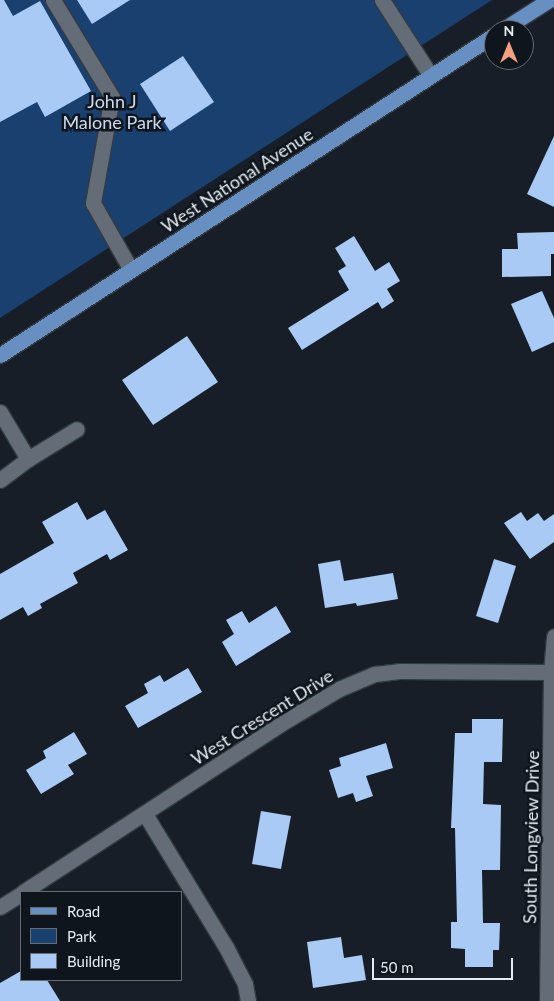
<!DOCTYPE html>
<html>
<head>
<meta charset="utf-8">
<style>
  body { margin:0 }
  #map { position:relative; width:554px; height:1001px; overflow:hidden; background:#171e27; font-family:Lato,sans-serif }
  div>[style] { position:absolute }
  [style*='--x'] { left:calc(var(--x)*1px); top:calc(var(--y)*1px); width:calc(var(--w)*1px); rotate:calc(var(--a)*1deg) }
  .green>* { inset:0; background:#19406e }
  .building>* { inset:0; background:#a8caf5 }
  .roads { filter:drop-shadow(1px 0 #353a41) drop-shadow(-1px 0 #353a41) drop-shadow(0 1px #353a41) drop-shadow(0 -1px #353a41) }
  .minor>* { height:15px; margin:-7.5px; padding:0 7.5px; transform-origin:7.5px; border-radius:7.5px; background:#646c78 }
  .major>* { height:15px; margin:-7.5px; padding:0 7.5px; transform-origin:7.5px; border-radius:7.5px; background:#688fc1 }
  span { translate:-50% -50%; white-space:nowrap; text-align:center; line-height:1.15; -webkit-text-stroke:5px #0e151d; paint-order:stroke }
  .park-label { font-size:18px; color:#cddbee }
  .street-label { font-size:18px; color:#e6ebf1 }
  .legend { position:absolute; left:20px; top:891px; width:162px; height:90px; box-sizing:border-box; background:#0e151d; border:1px solid #646b72; margin:0; padding:6px 9px; list-style:none; font-size:15px; color:#e6ebf1 }
  .legend li { display:flex; align-items:center; gap:10px; height:25px }
  .legend b { width:25px; border:1px solid #646b72 }
  .north { position:absolute; left:484px; top:20px; width:50px; height:50px; box-sizing:border-box; background:#0e151d; border:1px solid #646b72; border-radius:50%; rotate:0deg; font-size:14px; font-weight:700; line-height:20px; text-align:center; color:#e6ebf1 }
  .north::after { content:''; display:block; margin:auto; width:18px; height:22px; background:#f1a17d; clip-path:polygon(50% 0,100% 100%,50% 72%,0 100%) }
  .scale { position:absolute; left:372px; top:958px; width:141px; height:22px; box-sizing:border-box; border:2px solid #e6ebf1; border-top:0; padding-left:6px; font-size:15px; line-height:18px; white-space:nowrap; color:#e6ebf1; -webkit-text-stroke:4px #0e151d; paint-order:stroke }
</style>
</head>
<body>
<div id="map">
  <div class="green">
    <div style="clip-path:polygon(0 0,492px 0,0 318px)"></div>
  </div>
  <div class="building">
    <div style="clip-path:polygon(0 0,4px 0,13px 16px,40px 1px,91px 91px,45px 117px,37px 102px,0 122px)"></div>
    <div style="clip-path:polygon(77px 0,130px 0,92px 24px)"></div>
    <div style="clip-path:polygon(183px 56px,214px 102px,170px 131px,140px 84px)"></div>
    <div style="clip-path:polygon(554px 136px,554px 207px,527px 194px)"></div>
    <div style="clip-path:polygon(554px 232px,554px 254px,551px 254px,551px 276px,502px 277px,502px 249px,518px 249px,517px 233px)"></div>
    <div style="clip-path:polygon(354px 236px,375px 271px,389px 262px,400px 281px,387px 289px,394px 301px,382px 309px,378px 302px,302px 350px,288px 328px,349px 290px,338px 271px,346px 266px,335px 248px)"></div>
    <div style="clip-path:polygon(542px 291px,554px 318px,554px 342px,532px 352px,511px 304px)"></div>
    <div style="clip-path:polygon(187px 336px,218px 382px,153px 425px,122px 380px)"></div>
    <div style="clip-path:polygon(77px 502px,87px 520px,105px 510px,128px 550px,110px 560px,107px 554px,73px 573px,78px 583px,40px 604px,42px 608px,28px 616px,23px 607px,0 620px,0 574px,54px 543px,42px 522px)"></div>
    <div style="clip-path:polygon(521px 512px,527px 521px,538px 513px,544px 521px,554px 514px,554px 542px,530px 559px,504px 523px)"></div>
    <div style="clip-path:polygon(494px 559px,516px 566px,498px 623px,476px 616px)"></div>
    <div style="clip-path:polygon(340px 560px,344px 581px,393px 573px,398px 599px,357px 606px,356px 603px,325px 608px,318px 564px)"></div>
    <div style="clip-path:polygon(276px 606px,291px 632px,236px 666px,222px 642px,234px 634px,226px 620px,242px 611px,249px 623px)"></div>
    <div style="clip-path:polygon(188px 668px,202px 692px,138px 728px,125px 706px,148px 693px,144px 684px,160px 675px,164px 682px)"></div>
    <div style="clip-path:polygon(472px 719px,503px 719px,502px 762px,484px 762px,483px 804px,501px 805px,500px 870px,482px 870px,483px 923px,500px 923px,499px 950px,493px 950px,493px 967px,465px 967px,465px 949px,451px 948px,451px 922px,457px 922px,455px 828px,451px 828px,455px 733px,472px 733px)"></div>
    <div style="clip-path:polygon(74px 732px,87px 754px,68px 765px,74px 774px,41px 794px,26px 770px,46px 758px,43px 751px)"></div>
    <div style="clip-path:polygon(386px 743px,393px 768px,366px 776px,373px 796px,356px 802px,353px 793px,338px 798px,329px 770px,341px 766px,339px 758px)"></div>
    <div style="clip-path:polygon(261px 811px,291px 816px,281px 869px,252px 864px)"></div>
    <div style="clip-path:polygon(341px 937px,344px 958px,362px 955px,366px 980px,313px 988px,307px 942px)"></div>
    <div style="clip-path:polygon(21px 971px,21px 980px,47px 980px,60px 1001px,0 1001px,0 983px)"></div>
  </div>
  <div class="roads">
    <div class="minor">
      <div style="--x:53;--y:0;--w:114;--a:58.7"></div>
      <div style="--x:112;--y:97;--w:108;--a:100.2"></div>
      <div style="--x:93;--y:203;--w:77;--a:60.4"></div>
      <div style="--x:382;--y:0;--w:90;--a:57.2"></div>
      <div style="--x:0;--y:412;--w:55;--a:59.2"></div>
      <div style="--x:0;--y:480;--w:35;--a:-37"></div>
      <div style="--x:28;--y:459;--w:57;--a:-31.5"></div>
      <div style="--x:145;--y:814;--w:156;--a:58.7"></div>
      <div style="--x:226;--y:947;--w:42;--a:62.8"></div>
      <div style="--x:245;--y:984;--w:17;--a:80"></div>
      <div style="--x:23;--y:892;--w:315;--a:-33.1"></div>
      <div style="--x:287;--y:720;--w:61;--a:-30.8"></div>
      <div style="--x:339;--y:689;--w:39;--a:-23"></div>
      <div style="--x:375;--y:674;--w:24;--a:-7"></div>
      <div style="--x:399;--y:671;--w:152;--a:0.4"></div>
      <div style="--x:0;--y:907;--w:25;--a:-32"></div>
      <div style="--x:547;--y:1001;--w:329;--a:-89.3"></div>
      <div style="--x:551;--y:672;--w:36;--a:-85"></div>
    </div>
    <div class="major">
      <div style="--x:502;--y:30;--w:56;--a:-32.6"></div>
      <div style="--x:0;--y:355;--w:589;--a:-32.93"></div>
    </div>
  </div>
  <div class="park-label">
    <span style="left:112px;top:112px">John J<br>Malone Park</span>
  </div>
  <div class="street-label">
    <span style="left:237px;top:180px;rotate:-33deg">West National Avenue</span>
    <span style="left:262px;top:717px;rotate:-32deg">West Crescent Drive</span>
    <span style="left:531px;top:837px;rotate:-89deg">South Longview Drive</span>
  </div>
  <ul class="legend">
  <li><b style="height:6px;background:#688fc1"></b>Road</li>
  <li><b style="height:14px;background:#19406e"></b>Park</li>
  <li><b style="height:14px;background:#a8caf5"></b>Building</li>
  </ul>
  <div class="north">N</div>
  <div class="scale">50 m</div>
</div>
</body>
</html>
